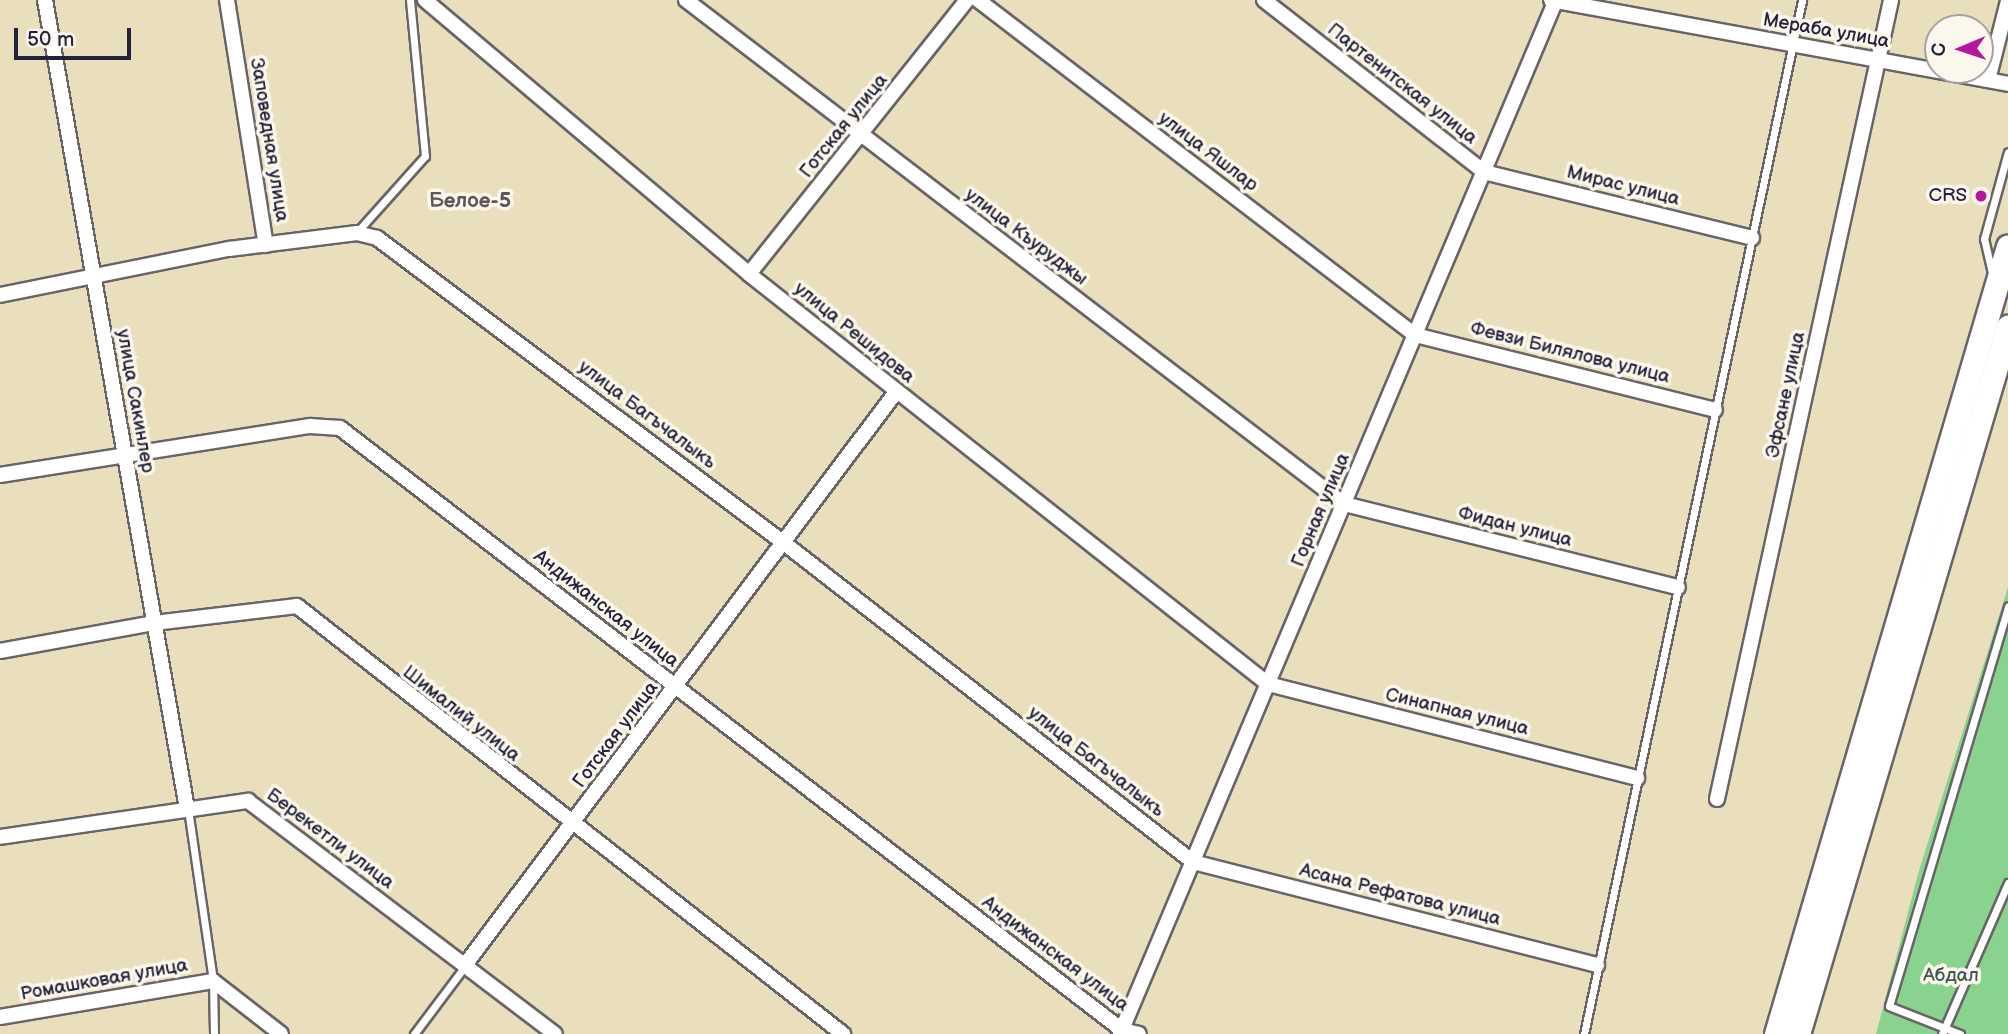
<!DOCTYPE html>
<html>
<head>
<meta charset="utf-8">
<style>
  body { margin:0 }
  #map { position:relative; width:2008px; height:1034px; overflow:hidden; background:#e9dfbc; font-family:"Balsamiq Sans",sans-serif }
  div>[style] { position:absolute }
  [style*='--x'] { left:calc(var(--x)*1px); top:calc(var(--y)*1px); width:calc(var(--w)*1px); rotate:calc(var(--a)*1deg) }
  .green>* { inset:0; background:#89d38f }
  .roads { filter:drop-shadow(2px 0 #686468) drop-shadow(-2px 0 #686468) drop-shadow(0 2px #686468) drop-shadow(0 -2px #686468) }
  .service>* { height:7px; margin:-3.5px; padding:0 3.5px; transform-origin:3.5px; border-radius:3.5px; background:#fff }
  .minor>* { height:14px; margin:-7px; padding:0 7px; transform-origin:7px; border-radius:7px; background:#fff }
  .primary>* { height:23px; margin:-11.5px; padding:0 11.5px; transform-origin:11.5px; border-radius:11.5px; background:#fff }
  .dots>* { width:19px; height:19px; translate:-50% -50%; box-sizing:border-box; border:4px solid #fbf7ec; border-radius:50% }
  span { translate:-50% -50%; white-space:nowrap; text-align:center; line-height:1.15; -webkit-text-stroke:7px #fbf7ec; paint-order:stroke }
  .street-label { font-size:19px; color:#22223b }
  .poi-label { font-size:19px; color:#22223b }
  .right { translate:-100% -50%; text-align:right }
  .park-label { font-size:19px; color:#415754 }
  .neighbourhood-label { font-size:21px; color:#645455; font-weight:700 }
  .north { position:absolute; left:1924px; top:14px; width:70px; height:70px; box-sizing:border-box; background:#fbf7ec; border:2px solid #a4a2a5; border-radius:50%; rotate:268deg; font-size:19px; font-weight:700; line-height:28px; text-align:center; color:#22223b }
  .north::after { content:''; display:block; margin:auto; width:24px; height:32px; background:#b5179e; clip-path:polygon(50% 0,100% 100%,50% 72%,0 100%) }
  .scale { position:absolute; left:14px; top:28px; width:117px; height:32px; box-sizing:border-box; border:4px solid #22223b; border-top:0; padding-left:9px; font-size:21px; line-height:24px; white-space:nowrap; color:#22223b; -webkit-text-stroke:5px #fbf7ec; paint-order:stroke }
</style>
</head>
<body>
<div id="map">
  <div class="green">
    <div style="clip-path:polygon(2008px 587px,2008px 1034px,1876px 1034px,1918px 874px)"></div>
  </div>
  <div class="roads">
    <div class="service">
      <div style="--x:357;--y:232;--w:102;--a:-48.2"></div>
      <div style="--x:425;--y:156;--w:157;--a:-95.5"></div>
      <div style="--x:1992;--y:273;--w:35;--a:-103"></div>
      <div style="--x:1984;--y:239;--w:90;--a:-74.6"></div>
      <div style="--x:188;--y:809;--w:174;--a:81.7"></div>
      <div style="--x:213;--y:981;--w:53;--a:88.9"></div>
      <div style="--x:414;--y:1034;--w:85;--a:-53.1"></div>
      <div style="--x:1584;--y:1034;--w:1057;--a:-78.09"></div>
      <div style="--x:1942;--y:1034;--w:165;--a:-66.4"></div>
      <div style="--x:1960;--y:1034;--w:76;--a:-158.5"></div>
      <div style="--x:1889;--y:1006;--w:417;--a:-73.4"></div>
    </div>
    <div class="minor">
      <div style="--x:45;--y:0;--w:821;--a:80.04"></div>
      <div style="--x:227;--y:0;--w:248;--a:81"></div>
      <div style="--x:425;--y:0;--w:424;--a:40.2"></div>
      <div style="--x:749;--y:274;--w:661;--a:38.31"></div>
      <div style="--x:1268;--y:684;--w:381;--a:14.3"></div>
      <div style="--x:686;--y:0;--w:829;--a:37.45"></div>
      <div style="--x:1344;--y:504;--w:344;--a:14"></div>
      <div style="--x:978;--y:0;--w:551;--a:37.47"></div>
      <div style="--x:1415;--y:335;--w:309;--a:14"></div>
      <div style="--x:1264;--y:0;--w:279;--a:38"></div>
      <div style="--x:1484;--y:172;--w:276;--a:13.8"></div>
      <div style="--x:1551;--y:0;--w:465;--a:10.4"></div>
      <div style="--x:1988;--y:80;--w:81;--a:-75.8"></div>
      <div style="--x:749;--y:274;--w:350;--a:-51.5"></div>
      <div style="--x:0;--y:295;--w:234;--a:-11.4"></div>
      <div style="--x:229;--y:249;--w:129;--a:-7.1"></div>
      <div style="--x:357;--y:233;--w:21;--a:14"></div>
      <div style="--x:377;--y:238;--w:509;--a:36.85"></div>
      <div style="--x:784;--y:543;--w:519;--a:37.95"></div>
      <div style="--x:1193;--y:862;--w:417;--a:14.3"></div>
      <div style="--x:0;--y:475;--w:314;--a:-9"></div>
      <div style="--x:310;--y:426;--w:30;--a:4"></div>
      <div style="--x:340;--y:428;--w:987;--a:37.59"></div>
      <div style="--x:1122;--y:1030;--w:17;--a:13"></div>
      <div style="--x:0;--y:651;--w:157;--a:-10.3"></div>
      <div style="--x:154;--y:623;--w:144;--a:-6.8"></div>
      <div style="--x:297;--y:606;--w:694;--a:38.09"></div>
      <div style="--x:1717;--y:799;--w:818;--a:-77.71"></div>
      <div style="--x:0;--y:837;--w:251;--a:-8.3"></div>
      <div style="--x:248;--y:801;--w:385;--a:37.2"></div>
      <div style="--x:465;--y:965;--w:717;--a:-53.05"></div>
      <div style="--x:0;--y:1017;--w:216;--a:-9.6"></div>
      <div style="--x:213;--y:981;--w:86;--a:37.9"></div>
      <div style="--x:1120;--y:1034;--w:1122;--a:-67.14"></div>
    </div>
    <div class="primary">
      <div style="--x:1776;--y:1034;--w:821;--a:-73.59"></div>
      <div style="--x:1798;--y:1034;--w:738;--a:-73.46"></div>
    </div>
  </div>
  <div class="dots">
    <div style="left:1981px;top:196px;background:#b5179e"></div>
  </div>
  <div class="street-label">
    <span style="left:1826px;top:31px;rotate:10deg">Мераба улица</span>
    <span style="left:1402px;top:84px;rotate:38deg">Партенитская улица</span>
    <span style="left:844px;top:126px;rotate:-51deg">Готская улица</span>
    <span style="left:269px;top:140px;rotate:81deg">Заповедная улица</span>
    <span style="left:1208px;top:152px;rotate:37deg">улица Яшлар</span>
    <span style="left:1623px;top:186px;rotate:14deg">Мирас улица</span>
    <span style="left:1026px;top:237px;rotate:37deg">улица Къуруджы</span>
    <span style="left:854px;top:333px;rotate:39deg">улица Решидова</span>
    <span style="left:1570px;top:353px;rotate:14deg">Февзи Билялова улица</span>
    <span style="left:1786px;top:395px;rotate:-78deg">Эфсане улица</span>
    <span style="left:135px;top:401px;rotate:80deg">улица Сакинлер</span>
    <span style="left:647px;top:415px;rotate:37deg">улица Багъчалыкъ</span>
    <span style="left:1321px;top:510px;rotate:-67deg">Горная улица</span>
    <span style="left:1515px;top:527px;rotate:14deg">Фидан улица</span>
    <span style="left:606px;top:609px;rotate:38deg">Андижанская улица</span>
    <span style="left:1457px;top:712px;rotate:14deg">Синапная улица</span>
    <span style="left:461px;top:714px;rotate:38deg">Шималий улица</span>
    <span style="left:616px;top:735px;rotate:-53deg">Готская улица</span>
    <span style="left:1096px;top:762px;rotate:38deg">улица Багъчалыкъ</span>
    <span style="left:330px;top:839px;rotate:37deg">Берекетли улица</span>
    <span style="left:1400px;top:895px;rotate:14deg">Асана Рефатова улица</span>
    <span style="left:1055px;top:954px;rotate:37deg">Андижанская улица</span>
    <span style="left:104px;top:980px;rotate:-10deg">Ромашковая улица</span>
  </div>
  <div class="poi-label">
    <span class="right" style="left:1967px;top:196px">CRS</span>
  </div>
  <div class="park-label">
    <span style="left:1951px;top:976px">Абдал</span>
  </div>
  <div class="neighbourhood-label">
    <span style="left:470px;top:201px">Белое-5</span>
  </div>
  <div class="north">С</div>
  <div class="scale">50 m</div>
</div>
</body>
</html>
